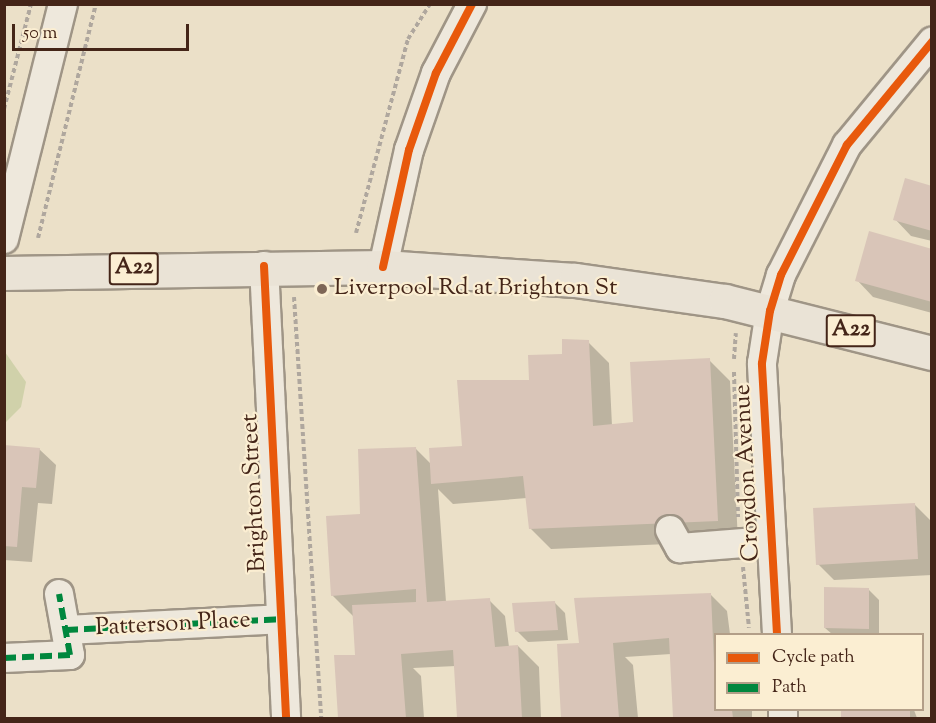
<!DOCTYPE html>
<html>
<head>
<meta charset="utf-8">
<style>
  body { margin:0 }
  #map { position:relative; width:936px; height:723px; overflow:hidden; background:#ebe0c8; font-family:"Sorts Mill Goudy",serif }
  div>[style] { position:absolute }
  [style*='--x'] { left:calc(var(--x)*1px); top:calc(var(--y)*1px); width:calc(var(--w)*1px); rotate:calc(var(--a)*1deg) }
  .green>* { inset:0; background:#d0d1aa }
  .shadow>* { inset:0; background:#0003 }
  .building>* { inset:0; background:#d9c5b8 }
  .path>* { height:4px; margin-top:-2px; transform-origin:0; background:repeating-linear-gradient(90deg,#afa79e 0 4.5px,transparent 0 7.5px) }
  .roads { filter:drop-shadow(2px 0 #9f9586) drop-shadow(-2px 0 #9f9586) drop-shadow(0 2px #9f9586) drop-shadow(0 -2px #9f9586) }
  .minor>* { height:28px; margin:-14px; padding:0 14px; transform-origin:14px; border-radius:14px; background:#eee8dc }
  .highway>* { height:33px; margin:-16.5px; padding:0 16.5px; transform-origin:16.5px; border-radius:16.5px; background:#eae3d6 }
  .quiet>* { height:6px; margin-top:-3px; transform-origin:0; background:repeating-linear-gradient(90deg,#00873e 0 12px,transparent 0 18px) }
  .cycleway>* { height:8px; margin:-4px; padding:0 4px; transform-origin:4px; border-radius:4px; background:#e8590c }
  .dots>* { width:16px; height:16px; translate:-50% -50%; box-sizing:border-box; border:3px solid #fbeed2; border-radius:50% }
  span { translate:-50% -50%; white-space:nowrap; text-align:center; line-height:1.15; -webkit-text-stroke:4.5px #fbeed2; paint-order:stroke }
  .shield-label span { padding:2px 4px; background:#fbeed2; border:2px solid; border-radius:4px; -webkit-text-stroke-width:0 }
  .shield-label { font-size:22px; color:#442518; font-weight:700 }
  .poi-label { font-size:24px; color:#442518 }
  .left { translate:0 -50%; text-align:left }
  .street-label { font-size:24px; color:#442518 }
  .frame { position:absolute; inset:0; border:6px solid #442518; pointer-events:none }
  .legend { position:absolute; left:714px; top:633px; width:210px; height:78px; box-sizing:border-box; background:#fbeed2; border:2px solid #b29e88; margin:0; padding:8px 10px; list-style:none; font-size:18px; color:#442518 }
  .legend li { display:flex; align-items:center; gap:12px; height:30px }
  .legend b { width:30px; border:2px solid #b29e88 }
  .scale { position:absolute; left:12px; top:24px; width:177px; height:27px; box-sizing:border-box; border:3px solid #442518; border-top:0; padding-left:8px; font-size:18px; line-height:21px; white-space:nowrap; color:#442518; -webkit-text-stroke:4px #fbeed2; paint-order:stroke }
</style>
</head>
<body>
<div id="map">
  <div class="green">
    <div style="clip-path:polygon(5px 352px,26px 382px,21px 407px,5px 423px)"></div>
  </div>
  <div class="shadow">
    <div style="clip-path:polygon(932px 187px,932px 241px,911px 236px,895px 219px)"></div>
    <div style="clip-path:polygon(932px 250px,932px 313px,873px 297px,857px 280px)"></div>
    <div style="clip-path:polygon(588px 342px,609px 363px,612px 426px,635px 424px,709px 360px,730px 381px,738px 541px,551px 549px,530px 528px,527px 498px,453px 504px,438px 489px,446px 602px,489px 600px,505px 616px,509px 647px,518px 646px,539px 667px,541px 718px,459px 718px,456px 666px,413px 668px,421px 676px,424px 718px,340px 718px,335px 657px,357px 656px,353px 616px,332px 595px,362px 515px,416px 449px,431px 464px,463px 447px,531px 382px)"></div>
    <div style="clip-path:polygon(4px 446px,39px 449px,56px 465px,52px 504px,38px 503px,32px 562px,4px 560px)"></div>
    <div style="clip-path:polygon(914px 504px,930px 520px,932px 575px,834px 580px,818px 564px)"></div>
    <div style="clip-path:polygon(868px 589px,879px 600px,879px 634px,832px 634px,825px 628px)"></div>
    <div style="clip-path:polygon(711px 595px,727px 611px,730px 634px,716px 634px,716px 710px,752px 710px,752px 718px,675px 718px,671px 654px,625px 657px,633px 665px,638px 718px,562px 718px,559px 645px,582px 645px)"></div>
    <div style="clip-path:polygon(554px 602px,565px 613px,568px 640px,528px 642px,517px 631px)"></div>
    <div style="clip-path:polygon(842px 710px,914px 710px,917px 718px,843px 718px)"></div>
  </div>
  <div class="building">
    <div style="clip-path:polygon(905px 178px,932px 186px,932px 231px,893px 220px)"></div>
    <div style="clip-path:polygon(869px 231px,932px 249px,932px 302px,855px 281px)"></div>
    <div style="clip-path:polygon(562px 339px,589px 340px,593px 426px,633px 422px,630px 362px,710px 358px,718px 521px,529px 529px,523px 476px,431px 484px,429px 448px,462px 446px,457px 380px,529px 380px,528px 355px,562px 354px)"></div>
    <div style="clip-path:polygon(4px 445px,40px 448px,36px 488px,22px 487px,17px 547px,4px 546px)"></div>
    <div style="clip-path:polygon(416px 447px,427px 602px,490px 598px,495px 647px,518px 645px,522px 718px,457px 718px,453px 650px,401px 654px,406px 718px,338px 718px,334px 655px,355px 655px,352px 605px,416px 602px,416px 589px,331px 596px,326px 516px,360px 514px,358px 449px)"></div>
    <div style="clip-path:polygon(915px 503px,918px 559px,816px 565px,813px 508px)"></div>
    <div style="clip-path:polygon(824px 587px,869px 588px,869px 629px,824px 628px)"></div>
    <div style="clip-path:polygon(711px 593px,716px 710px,732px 710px,733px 718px,673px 718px,669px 638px,613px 643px,619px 718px,561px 718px,557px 644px,579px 643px,574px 598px)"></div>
    <div style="clip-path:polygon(555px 601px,558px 630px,515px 632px,512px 603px)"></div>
    <div style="clip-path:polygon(841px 710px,910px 710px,910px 718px,841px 718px)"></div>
  </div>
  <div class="path">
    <div style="--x:4;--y:109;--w:108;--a:-75.6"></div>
    <div style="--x:356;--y:233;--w:201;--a:-75"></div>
    <div style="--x:408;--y:39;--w:41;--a:-57.8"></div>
    <div style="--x:38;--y:238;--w:241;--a:-76.1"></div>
    <div style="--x:294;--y:297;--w:422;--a:86.3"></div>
    <div style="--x:734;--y:359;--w:26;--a:-86"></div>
    <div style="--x:734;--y:372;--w:145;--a:88.4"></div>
    <div style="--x:743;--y:567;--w:61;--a:84.4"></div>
  </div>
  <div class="roads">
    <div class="minor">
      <div style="--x:4;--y:239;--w:242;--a:-75.9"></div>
      <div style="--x:264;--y:266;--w:453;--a:87.2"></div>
      <div style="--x:383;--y:267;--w:120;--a:-77.5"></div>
      <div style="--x:409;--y:150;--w:82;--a:-70.7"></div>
      <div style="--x:436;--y:73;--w:78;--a:-62.4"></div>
      <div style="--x:670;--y:530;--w:21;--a:61"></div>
      <div style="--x:680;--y:548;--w:89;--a:-4.5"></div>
      <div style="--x:66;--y:630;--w:214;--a:-2.9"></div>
      <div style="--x:777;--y:634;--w:271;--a:-93.2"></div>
      <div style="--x:762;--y:363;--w:53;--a:-81.3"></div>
      <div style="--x:770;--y:311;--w:38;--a:-73"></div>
      <div style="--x:781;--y:275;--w:146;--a:-63.1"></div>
      <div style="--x:847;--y:145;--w:134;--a:-50.5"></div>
      <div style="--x:4;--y:658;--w:66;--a:-2.6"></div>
      <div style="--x:70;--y:655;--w:62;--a:-100.2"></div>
      <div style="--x:783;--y:710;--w:8;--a:90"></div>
    </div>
    <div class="highway">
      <div style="--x:4;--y:273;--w:379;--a:-0.9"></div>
      <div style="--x:383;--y:267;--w:192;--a:3.9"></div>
      <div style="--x:575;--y:280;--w:151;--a:8"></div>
      <div style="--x:725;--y:301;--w:213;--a:14.1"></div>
    </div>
  </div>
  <div class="quiet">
    <div style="--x:66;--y:630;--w:214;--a:-2.9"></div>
    <div style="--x:4;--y:658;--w:66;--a:-2.6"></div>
    <div style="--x:70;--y:655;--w:62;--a:-100.2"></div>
  </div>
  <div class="cycleway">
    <div style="--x:264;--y:266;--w:453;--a:87.2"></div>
    <div style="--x:383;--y:267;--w:120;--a:-77.5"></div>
    <div style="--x:409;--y:150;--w:82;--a:-70.7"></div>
    <div style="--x:436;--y:73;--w:78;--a:-62.4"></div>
    <div style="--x:777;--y:634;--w:271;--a:-93.2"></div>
    <div style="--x:762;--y:363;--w:53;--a:-81.3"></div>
    <div style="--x:770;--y:311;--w:38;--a:-73"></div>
    <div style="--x:781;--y:275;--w:146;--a:-63.1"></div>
    <div style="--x:847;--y:145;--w:134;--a:-50.5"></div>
  </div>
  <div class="dots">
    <div style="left:322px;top:289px;background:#7e6656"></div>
  </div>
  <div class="shield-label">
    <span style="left:134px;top:269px">A22</span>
    <span style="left:851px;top:331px">A22</span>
  </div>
  <div class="poi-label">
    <span class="left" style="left:334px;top:289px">Liverpool Rd at Brighton St</span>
  </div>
  <div class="street-label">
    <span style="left:748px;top:473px;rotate:-93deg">Croydon Avenue</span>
    <span style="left:255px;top:493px;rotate:-93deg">Brighton Street</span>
    <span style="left:173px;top:625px;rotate:-3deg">Patterson Place</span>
  </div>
  <div class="frame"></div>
  <ul class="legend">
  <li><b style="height:8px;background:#e8590c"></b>Cycle path</li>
  <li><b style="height:8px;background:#00873e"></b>Path</li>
  </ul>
  <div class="scale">50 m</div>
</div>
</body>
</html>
